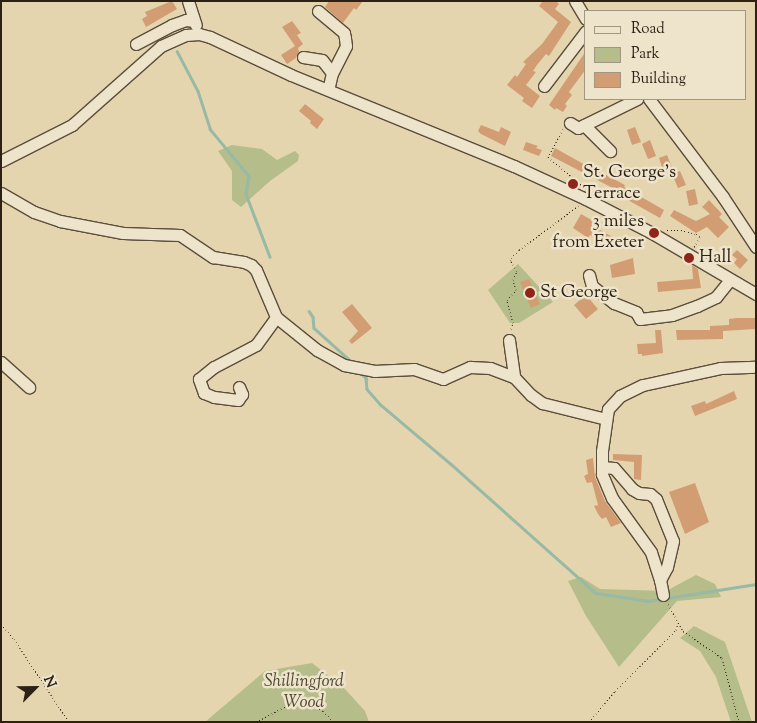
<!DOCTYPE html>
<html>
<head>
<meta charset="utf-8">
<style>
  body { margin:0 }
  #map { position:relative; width:757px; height:723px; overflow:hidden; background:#e4d5af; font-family:"Sorts Mill Goudy",serif }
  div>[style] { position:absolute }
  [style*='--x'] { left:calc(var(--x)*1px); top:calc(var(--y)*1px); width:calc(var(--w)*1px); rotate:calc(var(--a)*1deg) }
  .green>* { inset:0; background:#b5bd8a }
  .stream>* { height:2.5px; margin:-1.25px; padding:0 1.25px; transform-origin:1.25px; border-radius:1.25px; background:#97b9a5 }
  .building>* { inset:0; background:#d39d73 }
  .path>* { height:1px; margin-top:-0.5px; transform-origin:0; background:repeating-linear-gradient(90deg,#2d2014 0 1px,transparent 0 3.5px) }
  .roads { filter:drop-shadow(1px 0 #5b4d3b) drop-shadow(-1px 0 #5b4d3b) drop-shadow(0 1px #5b4d3b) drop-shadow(0 -1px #5b4d3b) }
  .minor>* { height:11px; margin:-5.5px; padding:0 5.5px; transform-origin:5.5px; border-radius:5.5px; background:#ede4cb }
  .dots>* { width:14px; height:14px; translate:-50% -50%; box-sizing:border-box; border:2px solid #ede4cb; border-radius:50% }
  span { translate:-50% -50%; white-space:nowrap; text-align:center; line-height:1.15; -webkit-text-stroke:5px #ede4cb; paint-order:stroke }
  .poi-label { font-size:18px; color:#2d2014 }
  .left { translate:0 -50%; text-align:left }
  .right { translate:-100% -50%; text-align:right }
  .park-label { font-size:18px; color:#4f4732; font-style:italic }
  .frame { position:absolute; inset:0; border:2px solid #2d2014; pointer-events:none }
  .legend { position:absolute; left:584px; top:10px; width:162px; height:90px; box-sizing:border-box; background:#ede4cb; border:1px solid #a09682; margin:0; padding:6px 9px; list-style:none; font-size:15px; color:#2d2014 }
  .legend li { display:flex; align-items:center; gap:10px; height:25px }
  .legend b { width:25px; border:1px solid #a09682 }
  .north { position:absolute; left:10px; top:663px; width:50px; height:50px; -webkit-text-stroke:4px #ede4cb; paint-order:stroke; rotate:67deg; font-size:14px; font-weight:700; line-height:20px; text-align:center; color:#2d2014 }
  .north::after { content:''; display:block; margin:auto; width:18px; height:22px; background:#2d2014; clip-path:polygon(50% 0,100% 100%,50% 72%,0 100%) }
</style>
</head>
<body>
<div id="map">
  <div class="green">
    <div style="clip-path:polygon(232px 145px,262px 149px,277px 160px,295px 151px,299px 155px,298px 161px,270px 181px,241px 207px,232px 200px,232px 171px,218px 151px)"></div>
    <div style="clip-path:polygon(518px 264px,553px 302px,519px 323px,510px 323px,488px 290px)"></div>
    <div style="clip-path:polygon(696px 575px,715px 584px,721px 597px,677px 601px,619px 667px,586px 616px,568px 581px,581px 577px,600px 589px,666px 591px)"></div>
    <div style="clip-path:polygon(694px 626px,725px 642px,752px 722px,731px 722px,716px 677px,700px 651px,680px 638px)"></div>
    <div style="clip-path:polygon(312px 663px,344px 688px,365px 711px,369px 722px,205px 722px,265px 671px)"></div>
  </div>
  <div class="stream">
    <div style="--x:177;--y:51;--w:45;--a:62.3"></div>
    <div style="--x:198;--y:91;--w:40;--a:72"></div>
    <div style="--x:210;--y:129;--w:61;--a:50.3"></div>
    <div style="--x:249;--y:176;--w:18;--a:99"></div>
    <div style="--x:246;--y:194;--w:67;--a:69.1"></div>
    <div style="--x:309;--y:311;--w:7;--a:56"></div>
    <div style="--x:313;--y:317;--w:11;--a:85"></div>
    <div style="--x:314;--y:328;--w:51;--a:41.8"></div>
    <div style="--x:362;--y:374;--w:6;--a:45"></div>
    <div style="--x:366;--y:378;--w:11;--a:85"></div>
    <div style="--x:367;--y:389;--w:21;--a:49"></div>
    <div style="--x:381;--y:405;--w:92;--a:40.1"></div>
    <div style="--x:451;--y:464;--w:194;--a:41.7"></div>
    <div style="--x:596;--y:593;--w:53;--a:8.7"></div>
    <div style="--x:648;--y:601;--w:13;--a:-9"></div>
    <div style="--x:667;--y:598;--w:90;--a:-8.9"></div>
  </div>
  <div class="building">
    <div style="clip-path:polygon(172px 1px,177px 9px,146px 27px,142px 19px,147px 16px,145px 12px)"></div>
    <div style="clip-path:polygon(329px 1px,363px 1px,356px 10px,354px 8px,343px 23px,325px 7px)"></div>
    <div style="clip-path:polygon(543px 1px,556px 1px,559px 4px,555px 9px,571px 22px,549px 56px,546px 54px,537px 65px,533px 71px,536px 72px,526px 85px,540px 96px,532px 108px,522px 101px,524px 98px,507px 85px,515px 75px,517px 77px,526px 64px,523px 62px,542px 44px,558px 22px,539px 6px)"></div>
    <div style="clip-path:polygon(292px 21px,301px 33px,297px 35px,303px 44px,298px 48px,299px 51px,296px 58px,287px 64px,281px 55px,295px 46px,282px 27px)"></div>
    <div style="clip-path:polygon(586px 51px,586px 69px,569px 92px,572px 95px,565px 104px,567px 106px,563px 112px,556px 108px,555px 110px,549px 105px)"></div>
    <div style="clip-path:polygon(305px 104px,324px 119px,317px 129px,310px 123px,311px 121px,299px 111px)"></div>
    <div style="clip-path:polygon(481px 125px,499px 132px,501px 127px,511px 132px,505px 146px,481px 134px,478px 131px)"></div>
    <div style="clip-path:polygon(635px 127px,641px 142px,632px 145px,627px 130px)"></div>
    <div style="clip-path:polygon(650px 140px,656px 156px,648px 159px,642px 144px)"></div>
    <div style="clip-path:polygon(526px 142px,538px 146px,536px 148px,542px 150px,539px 156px,523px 150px)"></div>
    <div style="clip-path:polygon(555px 148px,596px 171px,597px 170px,625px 185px,624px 187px,664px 210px,660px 218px,626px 199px,628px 196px,551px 156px)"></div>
    <div style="clip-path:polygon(667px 155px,673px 170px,664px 173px,659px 158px)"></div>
    <div style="clip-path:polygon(680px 171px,686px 185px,678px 188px,672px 174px)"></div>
    <div style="clip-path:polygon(695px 189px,698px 204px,689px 206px,686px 191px)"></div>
    <div style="clip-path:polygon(709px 200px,722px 214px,719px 217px,729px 227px,718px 238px,707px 227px,696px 233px,670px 216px,674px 210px,696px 221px,710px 214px,702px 207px)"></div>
    <div style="clip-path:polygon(581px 214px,597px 223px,595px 227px,616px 239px,611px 248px,590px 235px,588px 238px,573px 228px)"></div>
    <div style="clip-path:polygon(737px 250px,748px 260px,740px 269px,734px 263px,737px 259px,732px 255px)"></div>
    <div style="clip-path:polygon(633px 258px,635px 274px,612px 278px,610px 265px)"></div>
    <div style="clip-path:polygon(692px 265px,698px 269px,701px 288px,658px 292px,657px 282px,693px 279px)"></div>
    <div style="clip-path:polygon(529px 279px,540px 304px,531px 308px,520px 282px)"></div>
    <div style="clip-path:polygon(586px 295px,598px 309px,586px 319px,574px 305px)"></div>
    <div style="clip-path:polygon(352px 304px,372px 328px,352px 344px,349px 341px,358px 331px,342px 312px)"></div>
    <div style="clip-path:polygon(737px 318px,756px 318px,756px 329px,723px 331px,723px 339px,677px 340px,676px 330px,710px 330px,710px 326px,729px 325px,729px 319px)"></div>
    <div style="clip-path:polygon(655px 330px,661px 330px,663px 353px,642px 356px,642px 354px,638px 354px,637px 344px,656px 343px)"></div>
    <div style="clip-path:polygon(734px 391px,737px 399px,695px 416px,691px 406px,705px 401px,706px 404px)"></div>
    <div style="clip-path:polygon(613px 454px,642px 455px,641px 480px,634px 479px,634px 462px,613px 460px)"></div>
    <div style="clip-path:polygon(593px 458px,595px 477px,605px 501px,621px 523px,611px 527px,606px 517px,602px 519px,598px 514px,594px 506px,598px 505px,592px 482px,587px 483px,584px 476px,588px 474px,586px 460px)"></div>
    <div style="clip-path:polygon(695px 483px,709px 522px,685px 534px,669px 492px)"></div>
  </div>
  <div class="path">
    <div style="--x:563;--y:129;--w:32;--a:118"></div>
    <div style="--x:548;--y:157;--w:47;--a:39.8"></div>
    <div style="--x:667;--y:230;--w:14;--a:0"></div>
    <div style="--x:681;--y:230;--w:16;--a:15"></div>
    <div style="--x:696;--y:234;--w:5;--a:37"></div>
    <div style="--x:700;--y:237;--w:12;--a:121"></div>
    <div style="--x:511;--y:329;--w:6;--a:-72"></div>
    <div style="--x:513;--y:323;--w:24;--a:-105"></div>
    <div style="--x:507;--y:300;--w:13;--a:-48"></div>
    <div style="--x:516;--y:290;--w:10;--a:-107"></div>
    <div style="--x:513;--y:280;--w:10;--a:-66"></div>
    <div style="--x:517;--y:271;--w:13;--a:-122"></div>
    <div style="--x:510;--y:260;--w:2;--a:-63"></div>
    <div style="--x:511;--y:258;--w:11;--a:-45"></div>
    <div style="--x:519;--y:250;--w:74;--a:-36.7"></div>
    <div style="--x:668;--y:604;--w:31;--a:61"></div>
    <div style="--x:683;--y:631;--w:47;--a:34.7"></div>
    <div style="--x:722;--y:658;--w:66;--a:75.1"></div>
    <div style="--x:1;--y:624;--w:20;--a:49"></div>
    <div style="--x:14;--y:639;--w:100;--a:56.5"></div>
    <div style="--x:256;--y:722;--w:51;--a:-28.1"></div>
    <div style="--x:301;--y:698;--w:26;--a:31"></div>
    <div style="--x:323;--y:711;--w:16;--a:45"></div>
    <div style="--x:589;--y:722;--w:40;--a:-50"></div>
    <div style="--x:615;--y:691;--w:86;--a:-45"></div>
    <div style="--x:676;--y:630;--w:7;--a:-74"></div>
  </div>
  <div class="roads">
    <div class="minor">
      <div style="--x:188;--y:1;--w:25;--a:72"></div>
      <div style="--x:575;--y:1;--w:21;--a:59"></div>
      <div style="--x:318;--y:11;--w:34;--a:40"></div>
      <div style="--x:344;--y:33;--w:5;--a:79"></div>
      <div style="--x:345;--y:38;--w:8;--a:83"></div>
      <div style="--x:346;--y:46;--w:30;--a:117"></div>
      <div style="--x:332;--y:73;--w:17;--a:103"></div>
      <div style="--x:136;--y:44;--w:41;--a:-27.8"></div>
      <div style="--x:172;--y:25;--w:15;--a:-20"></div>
      <div style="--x:186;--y:20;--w:8;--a:7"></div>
      <div style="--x:303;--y:57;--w:19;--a:9"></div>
      <div style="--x:322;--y:60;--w:16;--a:52"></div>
      <div style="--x:544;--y:86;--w:69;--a:-52.6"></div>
      <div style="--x:649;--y:99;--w:123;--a:52.9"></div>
      <div style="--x:723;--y:197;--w:60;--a:56.6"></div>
      <div style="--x:570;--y:123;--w:9;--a:32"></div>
      <div style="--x:578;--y:128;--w:66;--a:-26.2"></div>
      <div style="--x:584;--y:125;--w:37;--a:45"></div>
      <div style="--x:1;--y:161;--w:80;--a:-26.9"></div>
      <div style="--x:72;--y:125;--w:119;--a:-41.6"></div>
      <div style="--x:161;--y:46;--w:27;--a:-24"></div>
      <div style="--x:186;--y:35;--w:13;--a:-4"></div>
      <div style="--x:199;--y:34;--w:11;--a:15"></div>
      <div style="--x:210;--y:37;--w:89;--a:25.1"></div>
      <div style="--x:291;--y:75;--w:241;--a:22.2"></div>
      <div style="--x:514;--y:166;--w:79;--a:24.6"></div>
      <div style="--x:586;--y:199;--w:74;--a:27.3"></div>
      <div style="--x:652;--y:233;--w:121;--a:30.4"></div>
      <div style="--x:1;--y:193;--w:38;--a:30"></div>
      <div style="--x:34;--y:212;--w:28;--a:19"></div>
      <div style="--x:60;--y:221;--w:64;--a:10.8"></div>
      <div style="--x:123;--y:233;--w:57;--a:2"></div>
      <div style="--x:180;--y:235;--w:40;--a:34"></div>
      <div style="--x:213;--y:257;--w:31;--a:9"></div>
      <div style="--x:244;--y:262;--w:8;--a:23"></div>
      <div style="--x:251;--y:265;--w:7;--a:45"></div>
      <div style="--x:256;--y:270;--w:51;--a:66.9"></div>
      <div style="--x:276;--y:317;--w:53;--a:38.8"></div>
      <div style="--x:317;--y:350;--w:31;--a:29"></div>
      <div style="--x:344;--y:365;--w:31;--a:11"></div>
      <div style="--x:374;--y:371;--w:40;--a:-2.9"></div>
      <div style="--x:414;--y:369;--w:31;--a:19"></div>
      <div style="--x:443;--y:379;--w:30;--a:-24"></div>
      <div style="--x:470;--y:367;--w:20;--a:3"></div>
      <div style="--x:490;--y:368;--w:26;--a:21"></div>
      <div style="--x:514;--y:377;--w:25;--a:47"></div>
      <div style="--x:531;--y:395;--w:14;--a:36"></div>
      <div style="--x:542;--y:403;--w:66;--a:14"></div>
      <div style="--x:589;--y:275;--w:11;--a:75"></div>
      <div style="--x:592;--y:286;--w:28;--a:38"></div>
      <div style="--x:614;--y:303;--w:24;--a:22"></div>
      <div style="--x:636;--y:312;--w:8;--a:60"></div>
      <div style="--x:640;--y:319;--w:32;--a:-7"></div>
      <div style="--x:672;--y:315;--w:27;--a:-20"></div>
      <div style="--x:697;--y:306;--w:21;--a:-25"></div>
      <div style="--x:716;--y:297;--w:22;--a:-51"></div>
      <div style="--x:509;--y:340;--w:37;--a:82"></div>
      <div style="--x:1;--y:362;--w:38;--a:42"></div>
      <div style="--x:239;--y:387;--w:8;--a:67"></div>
      <div style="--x:242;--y:394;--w:7;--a:124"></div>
      <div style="--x:238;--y:400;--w:24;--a:-173"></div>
      <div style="--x:214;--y:397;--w:11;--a:-158"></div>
      <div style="--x:204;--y:393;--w:15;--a:-110"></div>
      <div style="--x:199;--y:379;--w:19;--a:-39"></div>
      <div style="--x:214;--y:367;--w:47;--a:-27.6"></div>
      <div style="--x:256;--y:345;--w:34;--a:-54"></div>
      <div style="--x:602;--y:467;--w:12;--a:5"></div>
      <div style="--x:614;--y:468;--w:28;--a:49"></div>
      <div style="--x:632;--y:489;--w:8;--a:30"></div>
      <div style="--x:639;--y:493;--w:11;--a:5"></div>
      <div style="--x:650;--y:494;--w:8;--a:40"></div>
      <div style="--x:656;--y:499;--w:45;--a:68"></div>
      <div style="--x:673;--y:541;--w:27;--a:103"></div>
      <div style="--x:667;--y:567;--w:15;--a:118"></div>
      <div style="--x:663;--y:595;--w:15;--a:-101"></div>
      <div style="--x:660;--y:580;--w:29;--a:-108"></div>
      <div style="--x:651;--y:552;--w:67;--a:-125.8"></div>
      <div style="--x:612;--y:498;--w:26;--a:-113"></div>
      <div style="--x:602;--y:474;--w:23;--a:-90"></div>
      <div style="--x:602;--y:451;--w:42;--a:-81.9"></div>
      <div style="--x:608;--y:409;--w:18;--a:-47"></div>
      <div style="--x:620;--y:396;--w:25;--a:-26"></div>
      <div style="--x:643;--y:385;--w:79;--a:-12.4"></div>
      <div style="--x:720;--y:368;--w:36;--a:-2"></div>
    </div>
  </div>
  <div class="dots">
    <div style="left:573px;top:184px;background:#8f2418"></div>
    <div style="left:654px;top:233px;background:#8f2418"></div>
    <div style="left:689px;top:258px;background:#8f2418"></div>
    <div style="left:530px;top:293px;background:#8f2418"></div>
  </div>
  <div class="poi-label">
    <span class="left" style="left:583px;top:184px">St. George's<br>Terrace</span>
    <span class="right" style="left:644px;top:233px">3 miles<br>from Exeter</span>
    <span class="left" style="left:699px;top:258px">Hall</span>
    <span class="left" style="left:540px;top:293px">St George</span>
  </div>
  <div class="park-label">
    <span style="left:304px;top:693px">Shillingford<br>Wood</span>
  </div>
  <div class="frame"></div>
  <ul class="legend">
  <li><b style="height:6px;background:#ede4cb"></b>Road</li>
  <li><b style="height:14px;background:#b5bd8a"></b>Park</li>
  <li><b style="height:14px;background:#d39d73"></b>Building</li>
  </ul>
  <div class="north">N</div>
</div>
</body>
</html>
